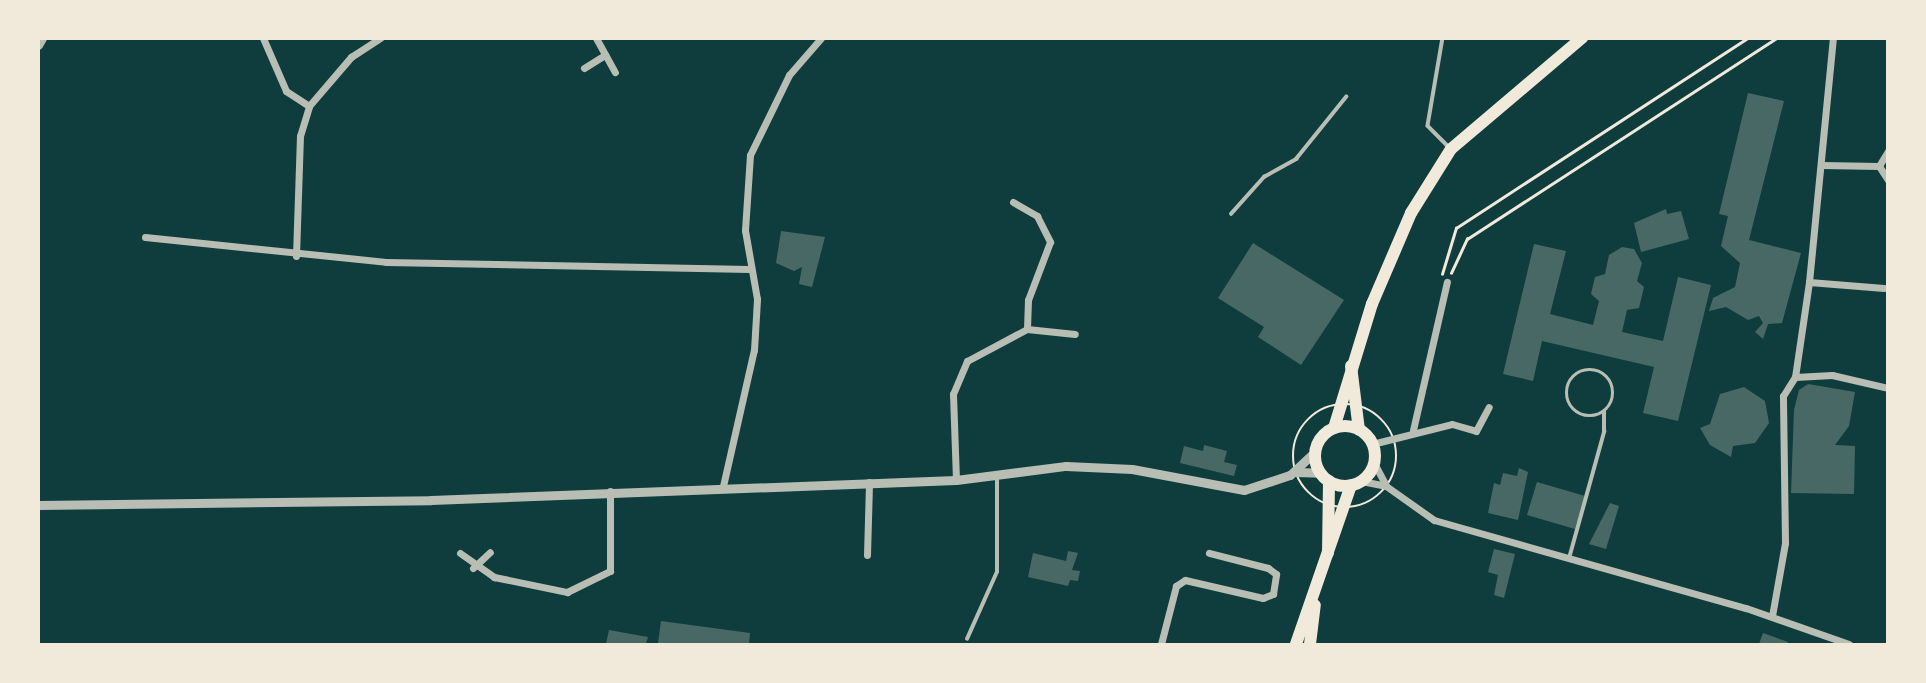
<!DOCTYPE html>
<html>
<head>
<meta charset="utf-8">
<style>
  body { margin:0 }
  #map { position:relative; width:1926px; height:683px; overflow:hidden; background:#0f3d3e; font-family:"Space Grotesk",sans-serif }
  div>[style] { position:absolute }
  [style*='--x'] { left:calc(var(--x)*1px); top:calc(var(--y)*1px); width:calc(var(--w)*1px); rotate:calc(var(--a)*1deg) }
  .building>* { inset:0; background:#486865 }
  .path>* { height:2.5px; margin:-1.25px; padding:0 1.25px; transform-origin:1.25px; border-radius:1.25px; background:#f1e9da }
  .path>.ring { margin:-1.25px; padding:0; box-sizing:content-box; background:none; border:2.5px solid #f1e9da; border-radius:50% }
  .service>* { height:3.5px; margin:-1.75px; padding:0 1.75px; transform-origin:1.75px; border-radius:1.75px; background:#b8beb3 }
  .service>.ring { margin:-1.75px; padding:0; box-sizing:content-box; background:none; border:3.5px solid #b8beb3; border-radius:50% }
  .minor>* { height:7px; margin:-3.5px; padding:0 3.5px; transform-origin:3.5px; border-radius:3.5px; background:#b8beb3 }
  .tertiary>* { height:9px; margin:-4.5px; padding:0 4.5px; transform-origin:4.5px; border-radius:4.5px; background:#b8beb3 }
  .primary>* { height:12px; margin:-6px; padding:0 6px; transform-origin:6px; border-radius:6px; background:#f1e9da }
  .primary>.ring { margin:-6px; padding:0; box-sizing:content-box; background:none; border:12px solid #f1e9da; border-radius:50% }
  span { translate:-50% -50%; white-space:nowrap; text-align:center; line-height:1.15; -webkit-text-stroke:6px #f1e9da; paint-order:stroke }
  .frame { position:absolute; inset:0; border:40px solid #f1e9da; pointer-events:none }
</style>
</head>
<body>
<div id="map">
  <div class="building">
    <div style="clip-path:polygon(1748px 93px,1784px 101px,1749px 240px,1801px 253px,1782px 323px,1768px 324px,1763px 339px,1755px 332px,1763px 323px,1759px 316px,1748px 320px,1726px 307px,1709px 311px,1713px 298px,1735px 287px,1740px 263px,1721px 246px,1728px 216px,1719px 214px)"></div>
    <div style="clip-path:polygon(1666px 209px,1667px 214px,1681px 211px,1689px 239px,1641px 252px,1634px 223px)"></div>
    <div style="clip-path:polygon(781px 231px,825px 237px,812px 287px,799px 284px,802px 267px,794px 271px,776px 263px)"></div>
    <div style="clip-path:polygon(1253px 243px,1344px 300px,1301px 365px,1258px 337px,1264px 327px,1218px 298px)"></div>
    <div style="clip-path:polygon(1534px 244px,1566px 251px,1550px 314px,1593px 325px,1599px 301px,1591px 294px,1595px 277px,1605px 274px,1609px 255px,1622px 247px,1634px 249px,1642px 263px,1637px 281px,1644px 287px,1639px 308px,1627px 310px,1622px 332px,1663px 341px,1678px 277px,1711px 285px,1678px 421px,1643px 413px,1654px 367px,1542px 341px,1533px 381px,1503px 374px)"></div>
    <div style="clip-path:polygon(1808px 384px,1855px 392px,1849px 426px,1835px 445px,1855px 446px,1854px 494px,1791px 493px,1794px 410px,1799px 390px)"></div>
    <div style="clip-path:polygon(1744px 387px,1765px 401px,1769px 423px,1755px 443px,1733px 446px,1731px 457px,1710px 445px,1700px 428px,1710px 424px,1720px 394px)"></div>
    <div style="clip-path:polygon(1204px 445px,1227px 451px,1224px 462px,1237px 465px,1234px 476px,1180px 463px,1184px 446px,1203px 451px)"></div>
    <div style="clip-path:polygon(1519px 468px,1528px 472px,1518px 520px,1488px 513px,1494px 483px,1500px 485px,1503px 473px,1517px 476px)"></div>
    <div style="clip-path:polygon(1537px 482px,1585px 496px,1575px 529px,1527px 515px)"></div>
    <div style="clip-path:polygon(1610px 503px,1619px 506px,1606px 549px,1589px 544px)"></div>
    <div style="clip-path:polygon(1494px 549px,1515px 554px,1504px 598px,1494px 595px,1498px 575px,1488px 572px)"></div>
    <div style="clip-path:polygon(1068px 551px,1078px 553px,1072px 570px,1080px 571px,1078px 581px,1070px 580px,1068px 586px,1028px 577px,1033px 553px,1066px 561px)"></div>
    <div style="clip-path:polygon(661px 621px,750px 633px,749px 644px,658px 643px)"></div>
    <div style="clip-path:polygon(609px 630px,648px 637px,646px 644px,606px 644px)"></div>
    <div style="clip-path:polygon(1763px 633px,1788px 642px,1787px 644px,1759px 644px)"></div>
  </div>
  <div class="path">
    <div style="--x:1451;--y:273;--w:38;--a:-65"></div>
    <div style="--x:1467;--y:239;--w:369;--a:-33"></div>
    <div style="--x:1442;--y:274;--w:48;--a:-73.1"></div>
    <div style="--x:1456;--y:228;--w:348;--a:-33.1"></div>
    <div class="ring" style="left:1293px;top:404px;width:101.5px;height:101.5px"></div>
  </div>
  <div class="service">
    <div style="--x:1443;--y:38;--w:89;--a:99.7"></div>
    <div style="--x:1428;--y:126;--w:30;--a:45"></div>
    <div style="--x:1231;--y:214;--w:50;--a:-48.3"></div>
    <div style="--x:1264;--y:177;--w:37;--a:-29"></div>
    <div style="--x:1296;--y:159;--w:80;--a:-51.1"></div>
    <div class="ring" style="left:1567px;top:370px;width:42.5px;height:42.5px"></div>
    <div style="--x:1570;--y:555;--w:128;--a:-74.5"></div>
    <div style="--x:1604;--y:432;--w:20;--a:-90"></div>
    <div style="--x:967;--y:639;--w:73;--a:-65.9"></div>
    <div style="--x:997;--y:572;--w:96;--a:-90"></div>
  </div>
  <div class="minor">
    <div style="--x:263;--y:38;--w:58;--a:66.5"></div>
    <div style="--x:286;--y:91;--w:27;--a:33"></div>
    <div style="--x:596;--y:38;--w:39;--a:61"></div>
    <div style="--x:584;--y:68;--w:25;--a:-32"></div>
    <div style="--x:1888;--y:151;--w:17;--a:121"></div>
    <div style="--x:1879;--y:166;--w:17;--a:57"></div>
    <div style="--x:1822;--y:165;--w:57;--a:1"></div>
    <div style="--x:1013;--y:202;--w:28;--a:30"></div>
    <div style="--x:1037;--y:216;--w:29;--a:63"></div>
    <div style="--x:1050;--y:242;--w:62;--a:110.8"></div>
    <div style="--x:1028;--y:300;--w:29;--a:92"></div>
    <div style="--x:145;--y:237;--w:242;--a:5.9"></div>
    <div style="--x:386;--y:262;--w:363;--a:1.1"></div>
    <div style="--x:296;--y:256;--w:120;--a:-88.1"></div>
    <div style="--x:300;--y:136;--w:31;--a:-73"></div>
    <div style="--x:309;--y:106;--w:65;--a:-49.4"></div>
    <div style="--x:351;--y:57;--w:35;--a:-33"></div>
    <div style="--x:1809;--y:282;--w:75;--a:4.6"></div>
    <div style="--x:1795;--y:377;--w:37;--a:-3"></div>
    <div style="--x:1832;--y:375;--w:57;--a:13.1"></div>
    <div style="--x:1413;--y:430;--w:152;--a:-77.1"></div>
    <div style="--x:1372;--y:444;--w:82;--a:-14"></div>
    <div style="--x:1452;--y:424;--w:25;--a:16"></div>
    <div style="--x:1476;--y:431;--w:27;--a:-62"></div>
    <div style="--x:1374;--y:463;--w:26;--a:62"></div>
    <div style="--x:956;--y:480;--w:86;--a:-92"></div>
    <div style="--x:953;--y:394;--w:36;--a:-67"></div>
    <div style="--x:967;--y:361;--w:68;--a:-28.1"></div>
    <div style="--x:1027;--y:329;--w:48;--a:5.9"></div>
    <div style="--x:1361;--y:481;--w:25;--a:11"></div>
    <div style="--x:1386;--y:486;--w:59;--a:35.3"></div>
    <div style="--x:1434;--y:520;--w:324;--a:15.8"></div>
    <div style="--x:1746;--y:608;--w:109;--a:19.3"></div>
    <div style="--x:723;--y:486;--w:139;--a:-77.2"></div>
    <div style="--x:754;--y:350;--w:51;--a:-86.6"></div>
    <div style="--x:757;--y:299;--w:70;--a:-99.9"></div>
    <div style="--x:745;--y:230;--w:75;--a:-86.2"></div>
    <div style="--x:750;--y:155;--w:89;--a:-64"></div>
    <div style="--x:789;--y:75;--w:49;--a:-49.1"></div>
    <div style="--x:460;--y:553;--w:42;--a:35.2"></div>
    <div style="--x:494;--y:577;--w:75;--a:11.6"></div>
    <div style="--x:567;--y:592;--w:48;--a:-26"></div>
    <div style="--x:610;--y:571;--w:80;--a:-90"></div>
    <div style="--x:867;--y:555;--w:73;--a:-88.4"></div>
    <div style="--x:473;--y:568;--w:23;--a:-43"></div>
    <div style="--x:1772;--y:616;--w:74;--a:-79.9"></div>
    <div style="--x:1785;--y:543;--w:147;--a:-90.8"></div>
    <div style="--x:1783;--y:396;--w:22;--a:-58"></div>
    <div style="--x:1795;--y:377;--w:96;--a:-81.6"></div>
    <div style="--x:1809;--y:282;--w:245;--a:-84.4"></div>
    <div style="--x:1161;--y:644;--w:60;--a:-75.5"></div>
    <div style="--x:1176;--y:586;--w:11;--a:-34"></div>
    <div style="--x:1185;--y:580;--w:80;--a:13"></div>
    <div style="--x:1263;--y:598;--w:11;--a:-22"></div>
    <div style="--x:1273;--y:594;--w:20;--a:-81"></div>
    <div style="--x:1276;--y:574;--w:10;--a:-143"></div>
    <div style="--x:1268;--y:568;--w:61;--a:-165.7"></div>
  </div>
  <div class="tertiary">
    <div style="--x:38;--y:45;--w:8;--a:-60"></div>
    <div style="--x:1296;--y:472;--w:24;--a:2"></div>
    <div style="--x:38;--y:505;--w:393;--a:-0.7"></div>
    <div style="--x:431;--y:500;--w:525;--a:-2.18"></div>
    <div style="--x:956;--y:480;--w:111;--a:-7.3"></div>
    <div style="--x:1066;--y:466;--w:66;--a:2.6"></div>
    <div style="--x:1132;--y:469;--w:114;--a:10.6"></div>
    <div style="--x:1244;--y:490;--w:48;--a:-18.1"></div>
    <div style="--x:1290;--y:475;--w:34;--a:-43"></div>
  </div>
  <div class="primary">
    <div style="--x:1351;--y:366;--w:64;--a:82.9"></div>
    <div class="ring" style="left:1315px;top:426px;width:48px;height:48px"></div>
    <div style="--x:1334;--y:428;--w:130;--a:-73"></div>
    <div style="--x:1372;--y:304;--w:99;--a:-66.8"></div>
    <div style="--x:1411;--y:213;--w:75;--a:-58"></div>
    <div style="--x:1451;--y:149;--w:172;--a:-40.3"></div>
    <div style="--x:1328;--y:553;--w:72;--a:-89.2"></div>
    <div style="--x:1296;--y:644;--w:168;--a:-70.9"></div>
    <div style="--x:1310;--y:644;--w:39;--a:-83"></div>
  </div>
  <div class="frame"></div>
</div>
</body>
</html>
